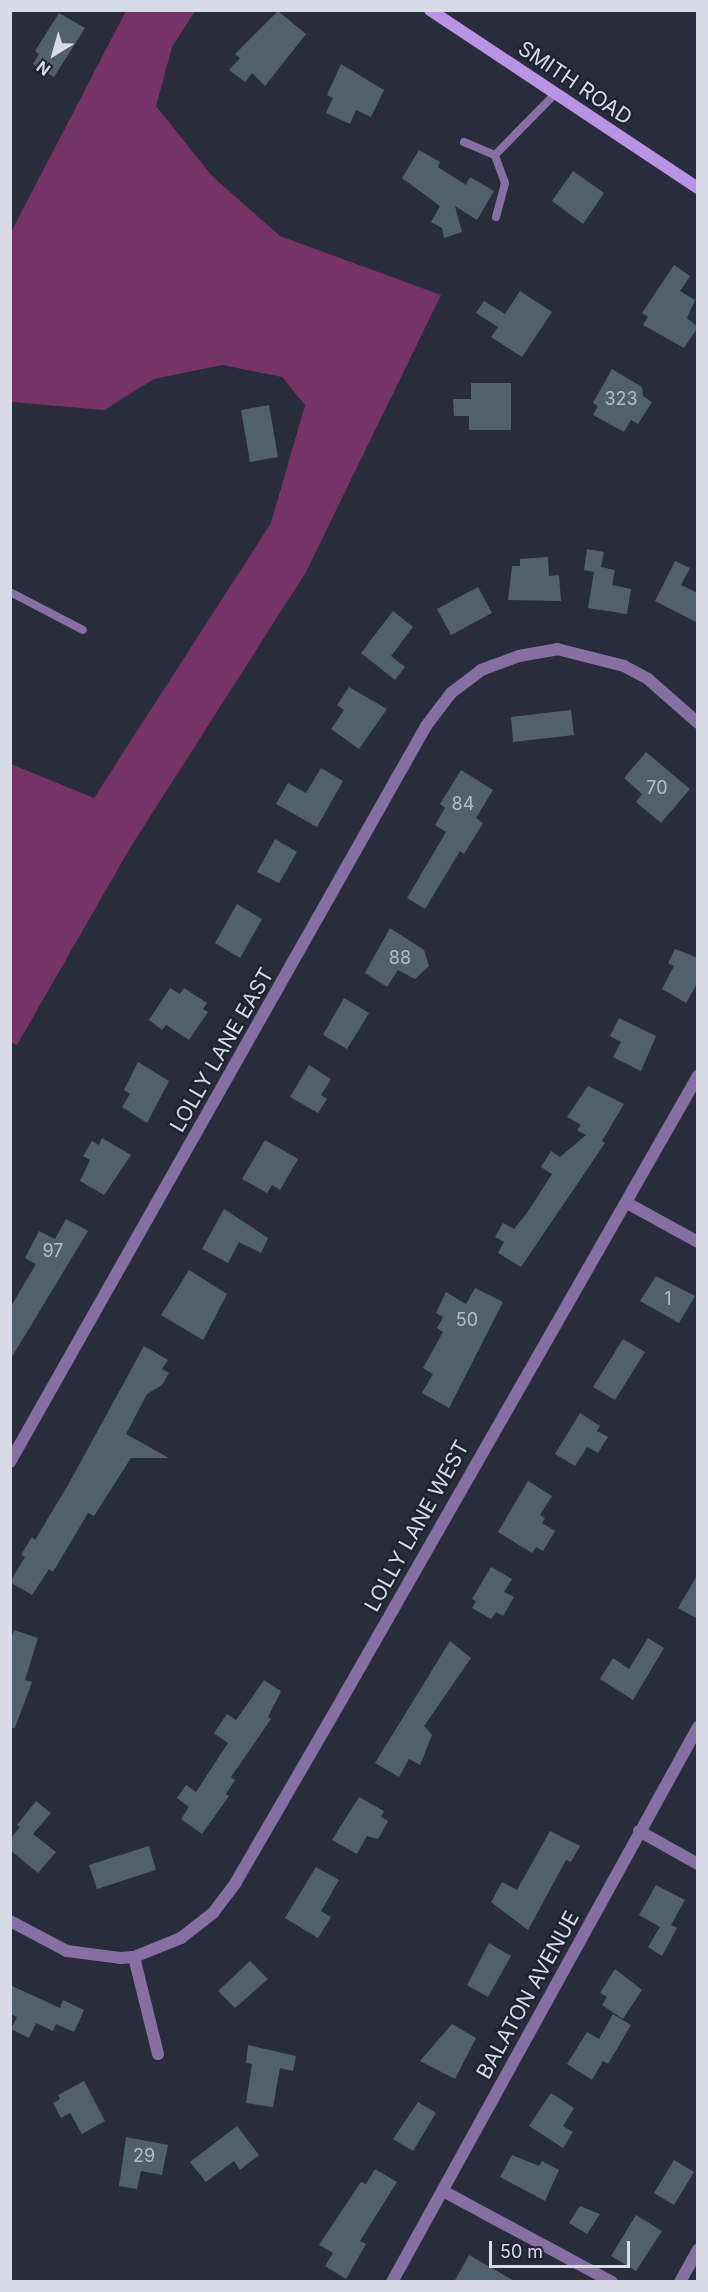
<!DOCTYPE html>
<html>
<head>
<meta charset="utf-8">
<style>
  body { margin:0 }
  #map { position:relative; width:708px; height:2292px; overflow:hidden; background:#282c3b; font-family:Inter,sans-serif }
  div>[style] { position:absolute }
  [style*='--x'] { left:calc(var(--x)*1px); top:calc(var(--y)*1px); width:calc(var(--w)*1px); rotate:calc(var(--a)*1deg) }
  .green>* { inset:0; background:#753368 }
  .building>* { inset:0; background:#50616d }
  .lane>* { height:8px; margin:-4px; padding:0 4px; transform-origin:4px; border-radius:4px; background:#866fa2 }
  .street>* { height:12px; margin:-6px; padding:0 6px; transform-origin:6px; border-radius:6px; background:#866fa2 }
  .secondary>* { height:12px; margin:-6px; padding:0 6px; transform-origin:6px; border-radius:6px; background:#b893e6 }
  span { translate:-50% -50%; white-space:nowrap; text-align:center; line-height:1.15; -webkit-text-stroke:4.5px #1e2231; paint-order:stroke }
  .number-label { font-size:18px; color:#b6bcc7 }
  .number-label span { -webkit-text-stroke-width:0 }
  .street-label { font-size:21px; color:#d8dbe5 }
  .frame { position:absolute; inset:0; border:12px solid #d8dbe5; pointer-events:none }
  .north { position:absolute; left:24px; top:24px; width:60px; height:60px; -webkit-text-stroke:4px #1e2231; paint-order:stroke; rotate:217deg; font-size:16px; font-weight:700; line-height:24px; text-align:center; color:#d8dbe5 }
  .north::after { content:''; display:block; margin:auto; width:21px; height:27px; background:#d8dbe5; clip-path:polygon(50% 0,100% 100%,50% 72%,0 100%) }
  .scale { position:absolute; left:489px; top:2241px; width:141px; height:27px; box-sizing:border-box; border:3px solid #d8dbe5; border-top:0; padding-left:8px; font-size:18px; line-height:21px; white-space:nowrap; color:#d8dbe5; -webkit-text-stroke:4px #1e2231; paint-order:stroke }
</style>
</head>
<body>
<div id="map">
  <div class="green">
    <div style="clip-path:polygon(126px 11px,195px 11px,172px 47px,156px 106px,212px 176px,280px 236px,441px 295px,306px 572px,130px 848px,17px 1045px,10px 1042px,11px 764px,94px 798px,271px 523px,305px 405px,282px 377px,222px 365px,154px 379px,104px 410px,11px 402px,11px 232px)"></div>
  </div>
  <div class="building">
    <div style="clip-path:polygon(278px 11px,306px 34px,265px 86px,252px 73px,245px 82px,229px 70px,240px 58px,235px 54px)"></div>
    <div style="clip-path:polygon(59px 13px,85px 28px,54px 77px,33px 64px,39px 54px,35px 51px)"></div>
    <div style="clip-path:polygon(341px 64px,384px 90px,371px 117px,356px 110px,350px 124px,326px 113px,333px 98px,327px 95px)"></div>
    <div style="clip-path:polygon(419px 150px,440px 162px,438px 167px,466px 185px,470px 177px,494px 191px,477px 220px,455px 206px,462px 232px,444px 238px,442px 228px,431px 222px,440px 206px,402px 178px)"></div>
    <div style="clip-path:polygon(573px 171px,604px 193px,583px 224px,552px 201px)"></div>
    <div style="clip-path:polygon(674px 265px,690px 276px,680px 291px,695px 300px,687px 318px,698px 327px,684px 348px,643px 325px,648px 317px,642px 313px)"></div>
    <div style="clip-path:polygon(520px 291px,552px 312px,522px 357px,491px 337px,498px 327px,476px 313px,484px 301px,505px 314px)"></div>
    <div style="clip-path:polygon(612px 369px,642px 387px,643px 396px,652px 402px,638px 424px,631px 420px,624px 432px,593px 415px,598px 406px,593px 403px)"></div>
    <div style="clip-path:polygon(471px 383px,511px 383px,511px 430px,469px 430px,469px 416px,454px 416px,453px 399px,471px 399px)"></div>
    <div style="clip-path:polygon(269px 405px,278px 457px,250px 462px,241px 410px)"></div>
    <div style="clip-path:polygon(587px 549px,604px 552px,601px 567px,615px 570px,612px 585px,631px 589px,627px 614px,588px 608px,594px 572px,584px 570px)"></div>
    <div style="clip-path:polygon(548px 557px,549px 576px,559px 575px,561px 601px,508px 600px,512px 566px,520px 566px,520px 559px)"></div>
    <div style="clip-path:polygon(675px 561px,690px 568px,681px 585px,698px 593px,698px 623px,655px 601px)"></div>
    <div style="clip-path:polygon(478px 587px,492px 613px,451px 635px,437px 609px)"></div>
    <div style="clip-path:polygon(393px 611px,413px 627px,391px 656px,405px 667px,395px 680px,361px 653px)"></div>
    <div style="clip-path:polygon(349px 687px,387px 709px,359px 749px,331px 729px,344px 710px,337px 705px)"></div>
    <div style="clip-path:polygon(571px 710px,574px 735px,513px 742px,511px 717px)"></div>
    <div style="clip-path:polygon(646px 752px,690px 789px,661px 823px,636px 802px,642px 794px,624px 778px)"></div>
    <div style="clip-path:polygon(321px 768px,343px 781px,317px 827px,276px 804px,288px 783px,306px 793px)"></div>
    <div style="clip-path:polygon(461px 770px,493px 790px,476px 818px,483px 823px,464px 854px,460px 851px,425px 909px,407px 898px,446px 832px,435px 825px,445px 808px,440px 804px)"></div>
    <div style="clip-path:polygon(275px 839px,297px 852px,279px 883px,257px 872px)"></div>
    <div style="clip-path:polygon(237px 904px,262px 919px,240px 958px,215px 943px)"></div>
    <div style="clip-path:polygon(390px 928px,424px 950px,429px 966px,415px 979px,398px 970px,387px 987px,365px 973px)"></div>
    <div style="clip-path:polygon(675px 949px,698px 958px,698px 982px,686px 1003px,662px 989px,674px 966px,668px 963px)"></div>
    <div style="clip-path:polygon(170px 988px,180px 994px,184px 988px,207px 1003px,203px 1009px,208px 1012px,189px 1040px,166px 1025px,162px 1030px,149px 1020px)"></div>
    <div style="clip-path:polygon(344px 998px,369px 1013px,347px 1049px,323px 1035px)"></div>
    <div style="clip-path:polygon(619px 1018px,656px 1036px,641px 1071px,613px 1057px,621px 1042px,610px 1036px)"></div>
    <div style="clip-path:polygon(138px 1062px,169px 1081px,147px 1123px,122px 1107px,130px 1094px,124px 1090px)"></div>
    <div style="clip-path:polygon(309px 1065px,331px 1079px,321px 1095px,327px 1099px,318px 1113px,290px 1097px)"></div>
    <div style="clip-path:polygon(588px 1086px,624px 1104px,602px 1141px,605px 1143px,521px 1267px,498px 1253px,504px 1242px,495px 1237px,503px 1223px,514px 1229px,527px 1213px,552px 1174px,541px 1167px,551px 1151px,560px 1157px,586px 1135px,577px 1130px,581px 1125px,567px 1117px)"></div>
    <div style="clip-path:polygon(102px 1138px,131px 1155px,104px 1195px,80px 1181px,90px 1160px,83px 1156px,92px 1141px,99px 1145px)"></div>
    <div style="clip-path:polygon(265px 1140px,298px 1159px,280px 1190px,272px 1185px,267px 1193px,242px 1179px)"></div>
    <div style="clip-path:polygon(224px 1209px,268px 1238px,261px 1253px,239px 1242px,228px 1263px,202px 1249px)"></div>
    <div style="clip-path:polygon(66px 1219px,88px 1231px,10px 1360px,10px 1308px,36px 1264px,25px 1258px,39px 1231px,55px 1239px)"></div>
    <div style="clip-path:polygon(189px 1270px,227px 1294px,203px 1340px,161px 1315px)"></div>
    <div style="clip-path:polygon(656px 1276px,695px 1296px,679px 1323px,640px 1301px)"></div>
    <div style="clip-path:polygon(475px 1288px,503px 1302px,449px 1408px,422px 1393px,433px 1374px,423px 1368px,443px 1332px,437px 1328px,443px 1317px,436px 1313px,446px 1292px,466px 1304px)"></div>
    <div style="clip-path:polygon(623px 1339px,645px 1352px,615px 1400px,593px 1387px)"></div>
    <div style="clip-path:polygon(144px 1346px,168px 1360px,162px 1369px,169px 1373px,162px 1385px,147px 1394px,126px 1434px,169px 1458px,131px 1458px,94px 1516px,88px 1513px,53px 1572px,49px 1569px,32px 1595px,10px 1582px,25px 1557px,21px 1555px,32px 1537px,35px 1540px,68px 1485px)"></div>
    <div style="clip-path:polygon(580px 1413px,600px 1426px,597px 1431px,608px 1437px,598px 1453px,587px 1447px,575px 1466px,555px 1454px)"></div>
    <div style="clip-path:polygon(528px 1481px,552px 1496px,540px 1515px,545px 1518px,542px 1523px,555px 1531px,543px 1551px,536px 1547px,532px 1553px,498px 1532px)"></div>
    <div style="clip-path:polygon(491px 1567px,512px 1579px,504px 1592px,514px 1597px,503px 1616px,496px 1612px,491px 1619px,472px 1608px,476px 1601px,472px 1599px)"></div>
    <div style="clip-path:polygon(698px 1574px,698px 1619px,678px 1608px)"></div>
    <div style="clip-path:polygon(14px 1630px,38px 1638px,25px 1680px,32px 1682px,15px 1728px,10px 1728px,10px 1641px)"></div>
    <div style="clip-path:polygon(648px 1638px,664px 1648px,633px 1700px,600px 1679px,613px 1658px,629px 1669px)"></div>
    <div style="clip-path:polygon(450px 1641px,471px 1658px,424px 1726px,432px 1735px,420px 1765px,409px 1759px,399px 1777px,375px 1763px)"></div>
    <div style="clip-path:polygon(264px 1680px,281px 1691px,268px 1717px,271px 1719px,231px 1777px,235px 1780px,226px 1794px,229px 1796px,202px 1834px,181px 1819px,189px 1807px,177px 1798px,186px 1785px,196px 1792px,228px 1743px,214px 1733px,227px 1714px,236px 1720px)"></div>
    <div style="clip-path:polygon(359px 1797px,384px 1811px,381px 1817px,388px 1821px,378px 1839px,367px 1836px,357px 1854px,332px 1840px)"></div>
    <div style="clip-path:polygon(36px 1801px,51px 1813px,33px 1834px,56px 1852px,38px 1873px,10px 1850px,10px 1839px,20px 1827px,17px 1825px)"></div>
    <div style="clip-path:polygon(550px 1831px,580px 1846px,571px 1862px,566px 1860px,528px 1930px,491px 1902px,502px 1882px,517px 1890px)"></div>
    <div style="clip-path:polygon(149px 1846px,156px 1870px,97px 1889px,89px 1865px)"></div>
    <div style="clip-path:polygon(316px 1867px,339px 1880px,321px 1911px,331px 1917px,318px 1938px,285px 1918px)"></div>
    <div style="clip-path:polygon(656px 1885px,685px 1900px,671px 1925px,677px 1928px,662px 1956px,648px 1947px,660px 1927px,639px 1915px)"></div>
    <div style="clip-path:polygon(489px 1943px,511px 1956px,488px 1997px,467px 1985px)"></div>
    <div style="clip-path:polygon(250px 1961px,268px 1979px,235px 2008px,218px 1991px)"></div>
    <div style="clip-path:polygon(615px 1969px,642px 1990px,623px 2019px,602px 2005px,607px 1997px,600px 1993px)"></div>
    <div style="clip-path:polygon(10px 1985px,60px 2008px,63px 2000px,84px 2010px,74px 2032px,56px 2024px,53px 2031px,36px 2023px,29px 2038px,11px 2029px,17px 2017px,10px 2014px)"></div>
    <div style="clip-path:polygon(613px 2014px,631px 2025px,608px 2064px,603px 2061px,592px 2080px,567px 2064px,587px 2032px,599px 2039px)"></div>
    <div style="clip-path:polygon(452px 2024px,476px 2038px,455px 2079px,420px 2061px)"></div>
    <div style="clip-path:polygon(248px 2045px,296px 2056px,293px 2071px,280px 2068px,273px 2107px,246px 2103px,252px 2064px,246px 2063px)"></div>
    <div style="clip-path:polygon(84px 2081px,105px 2121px,82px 2134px,70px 2113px,61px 2118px,53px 2103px,60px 2099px,58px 2095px)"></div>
    <div style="clip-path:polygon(551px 2093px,574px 2108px,563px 2126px,573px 2132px,563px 2148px,529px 2126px)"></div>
    <div style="clip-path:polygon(418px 2102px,436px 2113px,413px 2151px,393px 2139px)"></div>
    <div style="clip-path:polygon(237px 2126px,259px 2155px,240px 2170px,234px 2161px,206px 2182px,190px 2162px)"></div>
    <div style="clip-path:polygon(126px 2137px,168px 2145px,162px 2175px,141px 2171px,137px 2189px,119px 2186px)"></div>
    <div style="clip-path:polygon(512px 2155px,539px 2166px,542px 2161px,559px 2170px,545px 2201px,500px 2177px)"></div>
    <div style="clip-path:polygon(674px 2160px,694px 2172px,674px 2205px,654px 2193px)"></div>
    <div style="clip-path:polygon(375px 2169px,397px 2182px,360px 2241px,366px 2244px,346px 2279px,325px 2266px,333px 2253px,319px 2245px,361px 2182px,366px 2184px)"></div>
    <div style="clip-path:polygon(580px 2206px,600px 2214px,587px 2234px,569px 2223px)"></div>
    <div style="clip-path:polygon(636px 2215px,662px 2231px,636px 2271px,611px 2256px)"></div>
    <div style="clip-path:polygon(469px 2255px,516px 2282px,454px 2282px)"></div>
  </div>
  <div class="lane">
    <div style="--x:464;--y:142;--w:34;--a:23"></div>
    <div style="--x:496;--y:217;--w:35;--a:-75"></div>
    <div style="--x:505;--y:183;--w:30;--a:-110"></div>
    <div style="--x:495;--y:155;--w:86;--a:-45.5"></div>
    <div style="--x:10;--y:592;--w:82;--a:27.5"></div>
  </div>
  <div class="street">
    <div style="--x:627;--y:1203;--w:81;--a:28.8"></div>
    <div style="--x:10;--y:1462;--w:845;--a:-60.52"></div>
    <div style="--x:426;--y:726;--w:41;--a:-52.9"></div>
    <div style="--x:451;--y:693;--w:38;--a:-37"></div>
    <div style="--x:481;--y:670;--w:40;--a:-20.2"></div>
    <div style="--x:519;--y:656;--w:39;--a:-10"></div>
    <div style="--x:557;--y:649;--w:69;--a:14.2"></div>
    <div style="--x:624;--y:666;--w:27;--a:28"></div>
    <div style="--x:648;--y:679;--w:67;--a:41.3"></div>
    <div style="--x:639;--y:1831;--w:68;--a:29.2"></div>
    <div style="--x:10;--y:1921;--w:64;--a:27.8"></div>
    <div style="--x:67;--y:1951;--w:53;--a:7.5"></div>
    <div style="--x:120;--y:1958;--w:14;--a:-4"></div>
    <div style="--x:134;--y:1957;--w:51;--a:-22"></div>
    <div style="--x:181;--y:1938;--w:41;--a:-38"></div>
    <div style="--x:213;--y:1913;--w:39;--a:-53"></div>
    <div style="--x:236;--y:1882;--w:211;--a:-59.9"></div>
    <div style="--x:342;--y:1699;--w:718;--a:-60.26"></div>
    <div style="--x:134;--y:1957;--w:100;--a:76.1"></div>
    <div style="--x:443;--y:2191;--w:192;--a:28.3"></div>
    <div style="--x:392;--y:2282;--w:634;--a:-61.13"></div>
    <div style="--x:680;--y:2282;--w:37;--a:-61"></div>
  </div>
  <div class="secondary">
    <div style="--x:430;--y:10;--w:322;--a:33.6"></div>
  </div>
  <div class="number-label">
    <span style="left:621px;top:399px">323</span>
    <span style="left:657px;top:788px">70</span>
    <span style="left:463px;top:804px">84</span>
    <span style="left:400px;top:958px">88</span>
    <span style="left:53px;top:1251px">97</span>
    <span style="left:668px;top:1299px">1</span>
    <span style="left:467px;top:1320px">50</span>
    <span style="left:144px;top:2156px">29</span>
  </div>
  <div class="street-label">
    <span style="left:575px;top:83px;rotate:34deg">SMITH ROAD</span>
    <span style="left:222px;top:1050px;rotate:-60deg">LOLLY LANE EAST</span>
    <span style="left:417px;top:1526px;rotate:-61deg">LOLLY LANE WEST</span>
    <span style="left:528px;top:1995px;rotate:-61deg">BALATON AVENUE</span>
  </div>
  <div class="frame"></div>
  <div class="north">N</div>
  <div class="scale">50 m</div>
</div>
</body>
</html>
